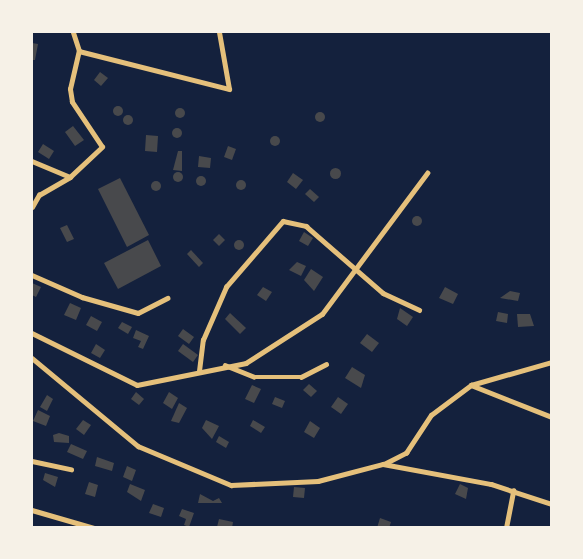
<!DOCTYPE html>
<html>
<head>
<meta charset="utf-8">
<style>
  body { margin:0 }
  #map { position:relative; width:583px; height:559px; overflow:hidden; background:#14213d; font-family:Barlow,sans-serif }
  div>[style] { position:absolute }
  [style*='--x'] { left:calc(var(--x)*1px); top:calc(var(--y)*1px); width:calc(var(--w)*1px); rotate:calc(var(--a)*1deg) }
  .building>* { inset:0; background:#48494c }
  .round { border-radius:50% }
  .minor>* { height:4.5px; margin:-2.25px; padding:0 2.25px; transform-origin:2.25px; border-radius:2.25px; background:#e5c07b }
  span { translate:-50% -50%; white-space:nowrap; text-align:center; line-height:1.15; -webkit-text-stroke:7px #f6f1e7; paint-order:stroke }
  .frame { position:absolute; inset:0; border:33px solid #f6f1e7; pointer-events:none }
</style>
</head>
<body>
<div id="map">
  <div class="building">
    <div style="clip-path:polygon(32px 43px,38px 44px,35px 60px,32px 60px)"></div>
    <div style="clip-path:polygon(100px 72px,108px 78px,101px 86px,94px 80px)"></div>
    <div class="round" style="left:113px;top:106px;width:10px;height:10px"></div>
    <div class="round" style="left:175px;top:108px;width:10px;height:10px"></div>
    <div class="round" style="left:315px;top:112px;width:10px;height:10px"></div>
    <div class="round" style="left:123px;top:115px;width:10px;height:10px"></div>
    <div style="clip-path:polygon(73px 126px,84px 140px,75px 146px,65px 132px)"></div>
    <div class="round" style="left:172px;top:128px;width:10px;height:10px"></div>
    <div style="clip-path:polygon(146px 135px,158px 136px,157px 152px,145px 151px)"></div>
    <div class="round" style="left:270px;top:136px;width:10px;height:10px"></div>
    <div style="clip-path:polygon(43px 144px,54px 151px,49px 159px,38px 152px)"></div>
    <div style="clip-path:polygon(228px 146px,236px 149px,232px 160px,224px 157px)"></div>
    <div style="clip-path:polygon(178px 151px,182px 151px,182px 171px,173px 170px)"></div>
    <div style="clip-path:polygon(199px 156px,211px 158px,210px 168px,198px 167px)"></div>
    <div class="round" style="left:329.5px;top:167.5px;width:11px;height:11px"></div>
    <div class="round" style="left:173px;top:172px;width:10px;height:10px"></div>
    <div style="clip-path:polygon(293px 173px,303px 180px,296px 189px,287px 182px)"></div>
    <div class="round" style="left:196px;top:176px;width:10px;height:10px"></div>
    <div style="clip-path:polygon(120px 178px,149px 235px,127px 247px,98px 189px)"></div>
    <div class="round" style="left:236px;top:180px;width:10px;height:10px"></div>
    <div class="round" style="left:151px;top:181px;width:10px;height:10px"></div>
    <div style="clip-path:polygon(310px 189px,319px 197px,314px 202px,305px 194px)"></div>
    <div class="round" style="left:412px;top:216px;width:10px;height:10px"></div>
    <div style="clip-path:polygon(67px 225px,74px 239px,67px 242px,60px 228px)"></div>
    <div style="clip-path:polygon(304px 232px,313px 238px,308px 246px,299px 241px)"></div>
    <div style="clip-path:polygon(219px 234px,225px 240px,219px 246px,213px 240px)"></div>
    <div class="round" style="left:234px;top:240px;width:10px;height:10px"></div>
    <div style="clip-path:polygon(148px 240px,161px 266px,118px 289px,104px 263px)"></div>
    <div style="clip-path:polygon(191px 250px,203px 263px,199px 267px,187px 254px)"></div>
    <div style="clip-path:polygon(297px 262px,306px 266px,301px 276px,289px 270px)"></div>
    <div style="clip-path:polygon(311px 269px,323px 277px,314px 291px,304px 280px)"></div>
    <div style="clip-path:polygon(32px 283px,41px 287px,36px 297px,32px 295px)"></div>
    <div style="clip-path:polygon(263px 287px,272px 292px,266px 301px,257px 295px)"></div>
    <div style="clip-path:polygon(445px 287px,458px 294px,453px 304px,439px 298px)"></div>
    <div style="clip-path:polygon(510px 291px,520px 293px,518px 301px,500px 298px)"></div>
    <div style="clip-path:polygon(70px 303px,81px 308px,76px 320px,64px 315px)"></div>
    <div style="clip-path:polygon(400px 308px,413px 317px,407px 326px,397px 319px)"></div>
    <div style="clip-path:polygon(498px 312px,508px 314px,507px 323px,496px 321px)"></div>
    <div style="clip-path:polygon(230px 313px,246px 328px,240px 334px,225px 319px)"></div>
    <div style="clip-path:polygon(517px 314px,530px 314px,534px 326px,518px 327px)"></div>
    <div style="clip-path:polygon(91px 316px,102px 322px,97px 331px,86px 325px)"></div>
    <div style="clip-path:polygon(122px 322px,132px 327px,128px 334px,118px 328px)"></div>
    <div style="clip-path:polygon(183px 329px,194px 337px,189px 344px,178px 336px)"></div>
    <div style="clip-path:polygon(136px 330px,149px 336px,143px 349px,138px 347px,141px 341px,133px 338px)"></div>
    <div style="clip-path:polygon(367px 334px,379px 343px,372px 352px,360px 343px)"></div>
    <div style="clip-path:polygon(96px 344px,105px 350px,100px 358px,91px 353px)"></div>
    <div style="clip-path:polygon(183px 344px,198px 355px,193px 362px,178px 351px)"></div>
    <div style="clip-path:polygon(352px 367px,365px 375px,361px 388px,345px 378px)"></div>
    <div style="clip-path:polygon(309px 384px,317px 391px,311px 397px,303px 390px)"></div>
    <div style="clip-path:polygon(252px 385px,261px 389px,254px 403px,245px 399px)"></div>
    <div style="clip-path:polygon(136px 392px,144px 399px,139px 405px,131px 399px)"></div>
    <div style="clip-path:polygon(169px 392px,178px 398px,172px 409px,163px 403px)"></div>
    <div style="clip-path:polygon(47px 395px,53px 399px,47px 411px,40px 407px)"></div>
    <div style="clip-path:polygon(275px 397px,285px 401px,282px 408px,272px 404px)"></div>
    <div style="clip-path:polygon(338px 397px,348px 404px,341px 414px,331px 407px)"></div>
    <div style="clip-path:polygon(179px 403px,187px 408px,179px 423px,171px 421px)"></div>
    <div style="clip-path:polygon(38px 410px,50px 416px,46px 426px,33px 421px)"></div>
    <div style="clip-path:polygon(83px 420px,91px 425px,84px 435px,76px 429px)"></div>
    <div style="clip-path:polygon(206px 420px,219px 426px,212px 439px,202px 428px)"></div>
    <div style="clip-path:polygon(253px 420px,265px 427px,261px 433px,250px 426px)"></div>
    <div style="clip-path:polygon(310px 421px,320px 428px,314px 438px,304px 432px)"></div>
    <div style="clip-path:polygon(59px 433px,69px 436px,69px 443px,54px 442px,53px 435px)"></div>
    <div style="clip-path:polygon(219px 436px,229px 442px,226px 448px,216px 442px)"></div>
    <div style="clip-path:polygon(71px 444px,87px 451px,83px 459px,67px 452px)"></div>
    <div style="clip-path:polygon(97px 457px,114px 463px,112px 471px,95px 466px)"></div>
    <div style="clip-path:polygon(127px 466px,136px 470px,132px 481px,123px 477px)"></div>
    <div style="clip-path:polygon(45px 473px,58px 477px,55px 487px,43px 480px)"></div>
    <div style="clip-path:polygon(89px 482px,98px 485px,95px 497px,85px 494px)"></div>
    <div style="clip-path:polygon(130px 484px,145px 490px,141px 501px,127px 492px)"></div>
    <div style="clip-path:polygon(460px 484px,468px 488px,466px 499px,455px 494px)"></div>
    <div style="clip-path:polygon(294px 487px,305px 488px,304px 498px,293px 497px)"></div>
    <div style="clip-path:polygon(200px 494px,213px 501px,219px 498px,222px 503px,198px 503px)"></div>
    <div style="clip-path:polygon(153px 504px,164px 508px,161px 517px,149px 513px)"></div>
    <div style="clip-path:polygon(182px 509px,194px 513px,189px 527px,184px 525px,186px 519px,179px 516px)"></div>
    <div style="clip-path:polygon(380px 518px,391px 522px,389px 528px,377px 528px)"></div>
    <div style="clip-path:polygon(219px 519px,233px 522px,232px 528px,217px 527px)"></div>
  </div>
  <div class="minor">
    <div style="--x:79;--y:51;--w:155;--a:14.2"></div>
    <div style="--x:229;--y:89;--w:58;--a:-100"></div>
    <div style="--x:32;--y:161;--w:41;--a:22.8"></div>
    <div style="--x:32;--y:207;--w:14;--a:-60"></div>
    <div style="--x:39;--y:195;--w:36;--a:-30"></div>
    <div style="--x:70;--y:177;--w:44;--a:-43.2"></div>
    <div style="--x:102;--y:147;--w:54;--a:-123.7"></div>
    <div style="--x:72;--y:102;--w:13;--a:-99"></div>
    <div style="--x:70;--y:89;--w:39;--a:-77"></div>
    <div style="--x:79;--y:51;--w:20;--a:-108"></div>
    <div style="--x:32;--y:275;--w:55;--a:23.7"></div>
    <div style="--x:82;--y:297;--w:58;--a:15.9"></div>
    <div style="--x:138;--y:313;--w:33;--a:-27"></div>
    <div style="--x:32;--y:333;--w:117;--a:26.3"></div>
    <div style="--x:137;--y:385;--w:111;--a:-11.4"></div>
    <div style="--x:246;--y:363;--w:90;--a:-32.8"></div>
    <div style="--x:322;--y:314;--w:176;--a:-53.3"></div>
    <div style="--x:32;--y:358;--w:138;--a:39.7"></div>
    <div style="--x:138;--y:446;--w:101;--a:22.8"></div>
    <div style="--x:231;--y:485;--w:87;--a:-2.6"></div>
    <div style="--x:318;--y:481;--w:67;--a:-14.7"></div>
    <div style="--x:383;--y:464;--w:110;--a:10.5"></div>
    <div style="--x:491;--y:484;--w:64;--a:18.2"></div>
    <div style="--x:225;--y:365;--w:31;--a:22"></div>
    <div style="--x:254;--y:377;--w:47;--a:0"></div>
    <div style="--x:301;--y:377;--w:28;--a:-27"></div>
    <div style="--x:199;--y:371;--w:31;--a:-83"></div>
    <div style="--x:203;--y:340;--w:58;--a:-66.5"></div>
    <div style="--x:226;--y:287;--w:87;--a:-49.2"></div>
    <div style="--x:283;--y:221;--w:24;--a:12"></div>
    <div style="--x:306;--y:226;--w:102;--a:41"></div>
    <div style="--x:383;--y:293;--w:40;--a:25"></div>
    <div style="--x:471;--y:385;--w:87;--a:21.6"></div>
    <div style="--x:32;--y:461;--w:40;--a:12"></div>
    <div style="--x:384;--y:464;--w:25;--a:-27"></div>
    <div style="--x:406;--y:453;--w:45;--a:-56.7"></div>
    <div style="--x:431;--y:415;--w:50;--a:-36.9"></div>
    <div style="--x:471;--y:385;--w:84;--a:-15.9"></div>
    <div style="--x:32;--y:510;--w:65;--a:16.2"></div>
    <div style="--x:506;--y:528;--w:38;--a:-79"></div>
  </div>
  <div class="frame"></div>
</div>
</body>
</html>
